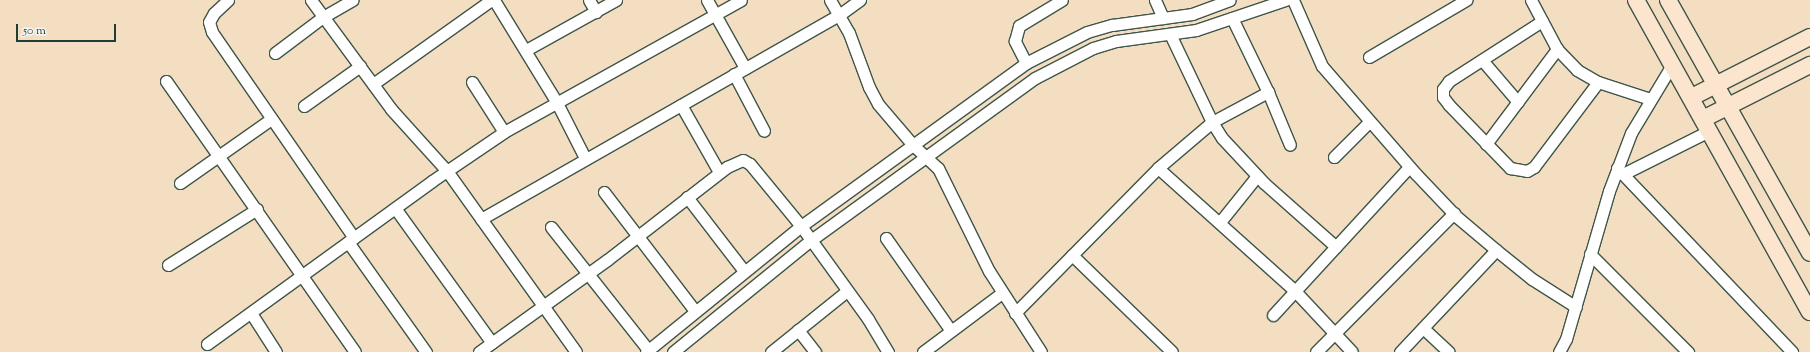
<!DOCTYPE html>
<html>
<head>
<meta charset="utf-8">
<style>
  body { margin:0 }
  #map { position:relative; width:1810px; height:352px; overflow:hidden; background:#f3dec2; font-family:"Sorts Mill Goudy",serif }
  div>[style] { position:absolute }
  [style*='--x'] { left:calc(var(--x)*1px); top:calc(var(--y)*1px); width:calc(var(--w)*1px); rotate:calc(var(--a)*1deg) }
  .roads { filter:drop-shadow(1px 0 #3f5549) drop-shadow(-1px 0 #3f5549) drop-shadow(0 1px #3f5549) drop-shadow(0 -1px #3f5549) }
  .street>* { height:11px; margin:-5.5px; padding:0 5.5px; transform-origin:5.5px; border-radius:5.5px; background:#fff }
  .secondary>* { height:16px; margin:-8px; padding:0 8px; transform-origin:8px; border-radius:8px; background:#fce5cf }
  span { translate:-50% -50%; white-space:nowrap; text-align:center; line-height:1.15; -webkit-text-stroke:3.5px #f6f6f2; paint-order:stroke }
  .scale { position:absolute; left:16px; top:24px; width:100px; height:18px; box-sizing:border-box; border:2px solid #1f3d34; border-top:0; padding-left:5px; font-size:12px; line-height:14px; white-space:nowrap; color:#1f3d34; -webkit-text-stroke:3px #f6f6f2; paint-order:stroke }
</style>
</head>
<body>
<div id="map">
  <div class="roads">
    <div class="street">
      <div style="--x:228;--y:0;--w:19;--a:137"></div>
      <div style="--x:214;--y:13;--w:10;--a:119"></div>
      <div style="--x:209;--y:22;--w:10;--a:73"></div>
      <div style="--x:212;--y:32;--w:250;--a:55.4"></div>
      <div style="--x:311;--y:0;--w:135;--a:53.7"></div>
      <div style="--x:391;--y:109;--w:84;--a:47.9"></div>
      <div style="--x:447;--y:171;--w:222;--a:54.5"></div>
      <div style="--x:494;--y:0;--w:121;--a:58.5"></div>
      <div style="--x:557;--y:103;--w:62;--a:63"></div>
      <div style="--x:589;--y:0;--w:14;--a:60"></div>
      <div style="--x:707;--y:0;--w:78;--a:60.8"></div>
      <div style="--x:830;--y:0;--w:38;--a:60"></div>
      <div style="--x:849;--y:33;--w:58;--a:69.7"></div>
      <div style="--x:869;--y:87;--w:19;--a:62"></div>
      <div style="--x:878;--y:104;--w:54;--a:49.5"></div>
      <div style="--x:913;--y:145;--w:34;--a:43"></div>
      <div style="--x:938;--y:168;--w:115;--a:63.7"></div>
      <div style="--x:989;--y:271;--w:96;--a:57.3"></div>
      <div style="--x:1155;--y:0;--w:20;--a:66"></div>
      <div style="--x:1293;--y:0;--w:72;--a:66.3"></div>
      <div style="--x:1322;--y:66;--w:143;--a:49"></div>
      <div style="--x:1416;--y:174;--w:59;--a:46.4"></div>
      <div style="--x:1457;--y:217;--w:51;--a:40.2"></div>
      <div style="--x:1496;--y:250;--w:46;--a:38.9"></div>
      <div style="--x:1532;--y:279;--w:52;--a:32.5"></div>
      <div style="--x:1531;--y:0;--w:55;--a:62"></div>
      <div style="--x:1557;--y:49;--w:29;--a:46"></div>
      <div style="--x:1577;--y:70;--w:24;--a:30"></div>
      <div style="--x:1598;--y:82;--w:55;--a:18.1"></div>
      <div style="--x:1232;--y:18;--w:82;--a:64.1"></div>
      <div style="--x:1268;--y:92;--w:57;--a:67.5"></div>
      <div style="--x:1542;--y:21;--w:111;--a:147.2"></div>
      <div style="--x:1449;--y:81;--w:10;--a:127"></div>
      <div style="--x:1443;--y:89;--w:8;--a:90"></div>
      <div style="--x:1443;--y:97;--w:10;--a:53"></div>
      <div style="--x:1449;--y:105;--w:88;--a:45.9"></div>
      <div style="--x:1510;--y:168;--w:17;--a:10"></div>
      <div style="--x:1527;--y:171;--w:8;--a:-30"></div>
      <div style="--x:1534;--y:167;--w:106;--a:-53"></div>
      <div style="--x:1170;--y:34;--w:98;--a:64.5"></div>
      <div style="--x:1212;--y:122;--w:19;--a:58"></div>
      <div style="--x:1222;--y:138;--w:62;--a:47"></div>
      <div style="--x:1264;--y:183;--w:96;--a:41.6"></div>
      <div style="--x:526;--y:50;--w:103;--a:-29.1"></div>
      <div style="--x:275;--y:53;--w:60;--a:-36.9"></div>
      <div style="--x:323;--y:17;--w:34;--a:-30"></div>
      <div style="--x:1369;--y:57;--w:113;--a:-30.4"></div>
      <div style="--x:1482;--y:60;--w:55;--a:49.4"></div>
      <div style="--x:1026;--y:63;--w:25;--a:-117"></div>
      <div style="--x:1015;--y:41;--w:16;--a:-75"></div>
      <div style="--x:1019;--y:26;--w:50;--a:-31.2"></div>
      <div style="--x:734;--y:74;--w:64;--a:62.2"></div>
      <div style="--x:166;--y:81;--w:330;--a:55.1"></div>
      <div style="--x:472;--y:82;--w:59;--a:57.4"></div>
      <div style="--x:373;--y:84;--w:145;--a:-35.4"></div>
      <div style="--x:681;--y:105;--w:77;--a:60.4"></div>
      <div style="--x:304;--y:106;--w:69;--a:-35.5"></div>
      <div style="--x:1486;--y:144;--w:119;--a:-53.2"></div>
      <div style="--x:1334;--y:157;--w:49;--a:-45"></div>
      <div style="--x:1158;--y:168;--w:184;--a:41.9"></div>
      <div style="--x:1295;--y:291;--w:83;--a:46.9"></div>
      <div style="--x:1617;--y:168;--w:254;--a:46.4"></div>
      <div style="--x:1623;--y:174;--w:96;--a:-26.6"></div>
      <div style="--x:180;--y:183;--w:111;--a:-35.1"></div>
      <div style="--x:604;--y:192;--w:150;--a:52.6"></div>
      <div style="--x:687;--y:197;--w:93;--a:52.4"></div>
      <div style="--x:395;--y:208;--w:166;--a:54.3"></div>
      <div style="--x:481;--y:219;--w:412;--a:-29.7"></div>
      <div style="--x:839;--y:15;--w:26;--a:-36"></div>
      <div style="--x:1220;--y:222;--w:59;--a:-51.2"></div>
      <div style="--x:551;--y:227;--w:157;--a:51.7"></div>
      <div style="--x:886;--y:238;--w:113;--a:55"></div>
      <div style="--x:348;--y:242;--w:135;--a:54.7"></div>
      <div style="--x:1590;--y:254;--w:139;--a:45"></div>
      <div style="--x:1072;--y:255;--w:139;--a:44.1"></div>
      <div style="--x:168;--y:265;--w:105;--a:-32.2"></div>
      <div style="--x:251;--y:313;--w:46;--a:57.3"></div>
      <div style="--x:1015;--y:313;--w:204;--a:-45.4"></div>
      <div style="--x:1158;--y:168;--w:71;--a:-40.4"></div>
      <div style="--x:1212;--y:122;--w:64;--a:-28.2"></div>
      <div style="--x:1273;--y:315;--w:201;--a:-47.4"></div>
      <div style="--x:1423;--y:328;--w:35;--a:43"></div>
      <div style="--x:798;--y:330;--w:28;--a:52"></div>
      <div style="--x:207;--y:344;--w:278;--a:-35.9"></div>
      <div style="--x:432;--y:181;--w:87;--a:-34.2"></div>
      <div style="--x:504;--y:132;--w:271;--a:-29.1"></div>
      <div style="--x:479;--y:352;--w:158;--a:-35.7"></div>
      <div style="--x:607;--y:260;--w:152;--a:-37.8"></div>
      <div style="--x:727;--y:167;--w:17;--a:-24"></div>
      <div style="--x:743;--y:160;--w:8;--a:30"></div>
      <div style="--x:750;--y:164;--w:80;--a:50.6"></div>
      <div style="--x:801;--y:226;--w:115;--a:54.2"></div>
      <div style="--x:868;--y:319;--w:39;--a:59"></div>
      <div style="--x:646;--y:352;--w:200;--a:-39.1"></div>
      <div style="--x:801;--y:226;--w:278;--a:-35.9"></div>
      <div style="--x:1026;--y:63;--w:68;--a:-26.9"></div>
      <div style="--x:1087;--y:32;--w:26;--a:-16"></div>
      <div style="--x:1112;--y:25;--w:81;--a:-7.8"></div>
      <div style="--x:1192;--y:14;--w:40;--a:-20.2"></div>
      <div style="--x:673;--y:352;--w:178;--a:-39.1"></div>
      <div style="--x:811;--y:240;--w:276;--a:-35.9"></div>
      <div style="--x:1035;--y:78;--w:65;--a:-27.3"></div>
      <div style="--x:1093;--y:48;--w:24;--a:-17"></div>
      <div style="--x:1116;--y:41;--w:81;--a:-7.8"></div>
      <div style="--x:1196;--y:30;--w:94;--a:-18.6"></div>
      <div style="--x:771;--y:352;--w:97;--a:-38.8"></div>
      <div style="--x:923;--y:352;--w:99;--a:-36.8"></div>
      <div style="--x:1316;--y:352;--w:196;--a:-45.2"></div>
      <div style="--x:1400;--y:352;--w:140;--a:-46.7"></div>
      <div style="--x:1559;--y:352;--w:15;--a:-62"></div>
      <div style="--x:1566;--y:339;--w:154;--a:-73.8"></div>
      <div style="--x:1609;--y:191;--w:62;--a:-69.2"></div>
      <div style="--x:1631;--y:133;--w:82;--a:-59"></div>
    </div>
    <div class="secondary">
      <div style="--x:1636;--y:0;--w:357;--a:60.9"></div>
      <div style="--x:1668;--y:0;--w:290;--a:60.7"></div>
      <div style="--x:1692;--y:97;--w:132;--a:-27"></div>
      <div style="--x:1703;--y:119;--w:120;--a:-26.8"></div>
    </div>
  </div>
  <div class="scale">50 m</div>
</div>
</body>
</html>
